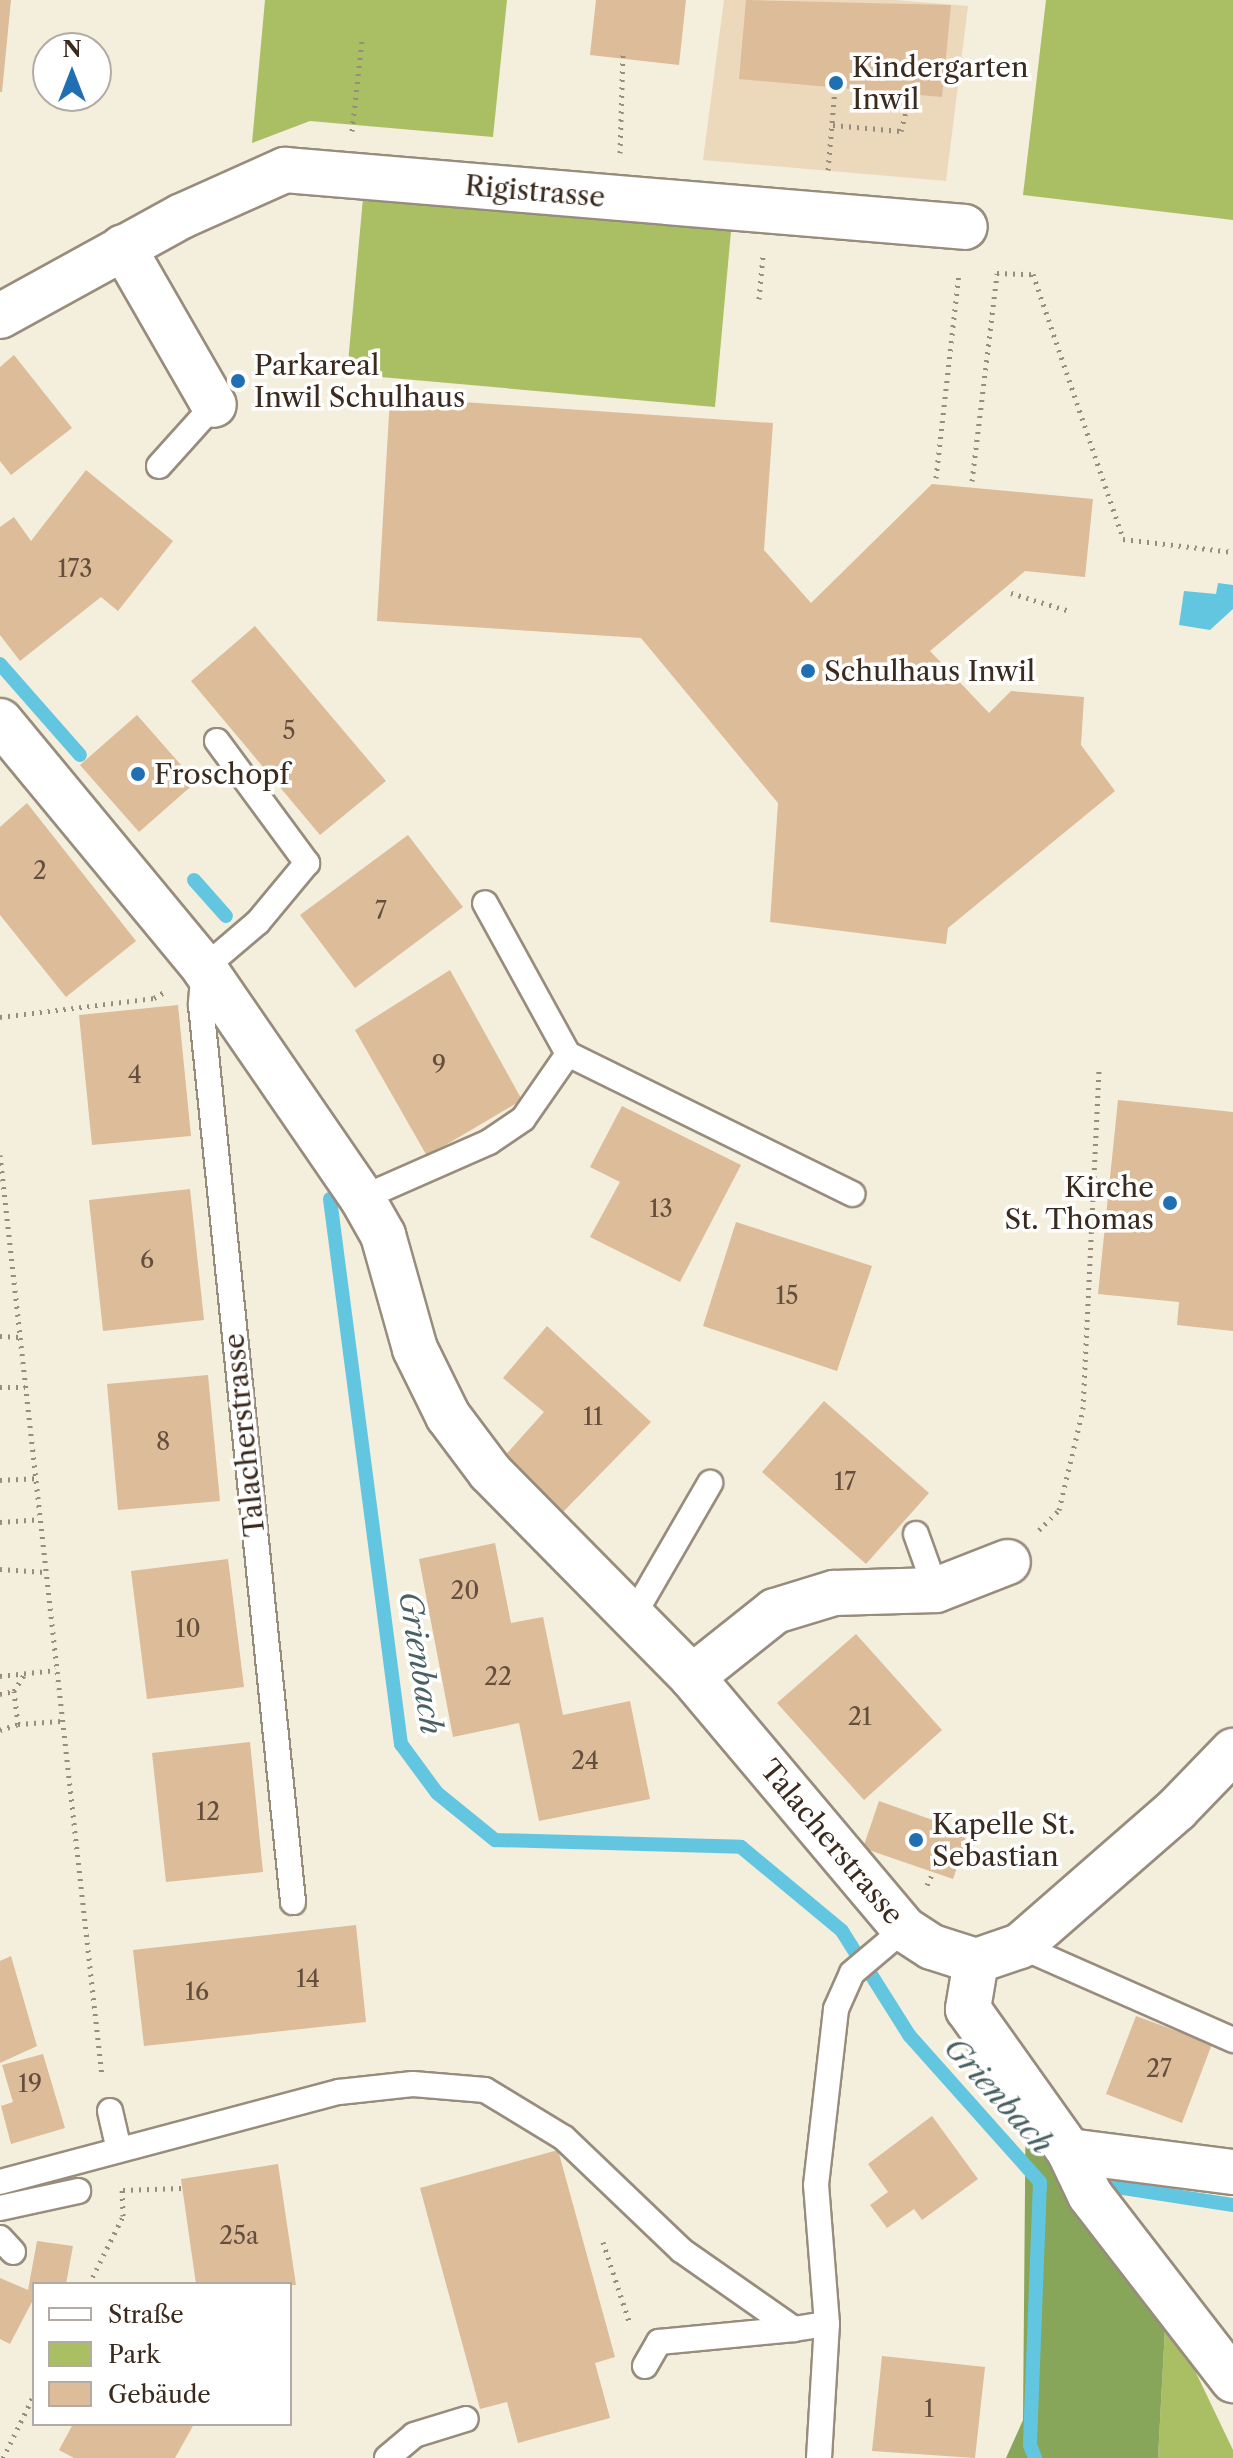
<!DOCTYPE html>
<html>
<head>
<meta charset="utf-8">
<style>
  body { margin:0 }
  #map { position:relative; width:1233px; height:2458px; overflow:hidden; background:#f4eedc; font-family:"Libre Caslon Text",serif }
  div>[style] { position:absolute }
  [style*='--x'] { left:calc(var(--x)*1px); top:calc(var(--y)*1px); width:calc(var(--w)*1px); rotate:calc(var(--a)*1deg) }
  .built>* { inset:0; background:#ecd8ba }
  .green>* { inset:0; background:#aabf64 }
  .forest>* { inset:0; background:#87a65a }
  .water>* { inset:0; background:#63c6e1 }
  .stream>* { height:14px; margin:-7px; padding:0 7px; transform-origin:7px; border-radius:7px; background:#63c6e1 }
  .building>* { inset:0; background:#ddbc99 }
  .path>* { height:5px; margin-top:-2.5px; transform-origin:0; background:repeating-linear-gradient(90deg,#988c7d 0 2px,transparent 0 8px) }
  .roads { filter:drop-shadow(2px 0 #988c7d) drop-shadow(-2px 0 #988c7d) drop-shadow(0 2px #988c7d) drop-shadow(0 -2px #988c7d) }
  .service>* { height:24px; margin:-12px; padding:0 12px; transform-origin:12px; border-radius:12px; background:#fff }
  .minor>* { height:44px; margin:-22px; padding:0 22px; transform-origin:22px; border-radius:22px; background:#fff }
  .dots>* { width:22px; height:22px; translate:-50% -50%; box-sizing:border-box; border:4px solid #fff; border-radius:50% }
  span { translate:-50% -50%; white-space:nowrap; text-align:center; line-height:1.15; -webkit-text-stroke:7px #fff; paint-order:stroke }
  .number-label { font-size:24px; color:#644e3d }
  .number-label span { -webkit-text-stroke-width:0 }
  .poi-label { font-size:28px; color:#3b2a1e }
  .left { translate:0 -50%; text-align:left }
  .right { translate:-100% -50%; text-align:right }
  .street-label { font-size:28px; color:#3b2a1e }
  .water-label { font-size:30px; color:#496162; font-style:italic }
  .legend { position:absolute; left:32px; top:2282px; width:260px; height:144px; box-sizing:border-box; background:#fff; border:2px solid #b1aaa5; margin:0; padding:10px 14px; list-style:none; font-size:24px; color:#3b2a1e }
  .legend li { display:flex; align-items:center; gap:16px; height:40px }
  .legend b { width:40px; border:2px solid #b1aaa5 }
  .north { position:absolute; left:32px; top:32px; width:80px; height:80px; box-sizing:border-box; background:#fff; border:2px solid #b1aaa5; border-radius:50%; rotate:0deg; font-size:22px; font-weight:700; line-height:32px; text-align:center; color:#3b2a1e }
  .north::after { content:''; display:block; margin:auto; width:28px; height:36px; background:#1f6fb2; clip-path:polygon(50% 0,100% 100%,50% 72%,0 100%) }
</style>
</head>
<body>
<div id="map">
  <div class="built">
    <div style="clip-path:polygon(724px 0,895px 0,968px 6px,946px 181px,703px 160px)"></div>
  </div>
  <div class="green">
    <div style="clip-path:polygon(265px 0,507px 0,493px 137px,310px 121px,252px 143px)"></div>
    <div style="clip-path:polygon(1046px 0,1233px 0,1233px 220px,1023px 195px)"></div>
    <div style="clip-path:polygon(364px 187px,732px 220px,715px 407px,347px 374px)"></div>
    <div style="clip-path:polygon(1166px 2310px,1233px 2450px,1233px 2458px,1158px 2458px)"></div>
  </div>
  <div class="forest">
    <div style="clip-path:polygon(1026px 2075px,1166px 2310px,1158px 2458px,1006px 2458px,1023px 2420px)"></div>
  </div>
  <div class="water">
    <div style="clip-path:polygon(1218px 583px,1233px 585px,1233px 609px,1210px 630px,1179px 625px,1184px 591px,1216px 594px)"></div>
  </div>
  <div class="stream">
    <div style="--x:0;--y:664;--w:121;--a:48.7"></div>
    <div style="--x:194;--y:880;--w:48;--a:48.4"></div>
    <div style="--x:330;--y:1199;--w:550;--a:82.58"></div>
    <div style="--x:401;--y:1744;--w:61;--a:53.7"></div>
    <div style="--x:437;--y:1793;--w:75;--a:39"></div>
    <div style="--x:495;--y:1840;--w:246;--a:1.6"></div>
    <div style="--x:741;--y:1847;--w:131;--a:39.7"></div>
    <div style="--x:842;--y:1931;--w:28;--a:58"></div>
    <div style="--x:870;--y:1973;--w:73;--a:57.8"></div>
    <div style="--x:909;--y:2035;--w:197;--a:48.3"></div>
    <div style="--x:1040;--y:2182;--w:263;--a:92.2"></div>
    <div style="--x:1030;--y:2445;--w:14;--a:69"></div>
    <div style="--x:1104;--y:2185;--w:131;--a:8.8"></div>
  </div>
  <div class="building">
    <div style="clip-path:polygon(0 0,11px 0,2px 92px,0 92px)"></div>
    <div style="clip-path:polygon(596px 0,686px 0,679px 65px,590px 55px)"></div>
    <div style="clip-path:polygon(746px 0,951px 5px,942px 97px,739px 79px)"></div>
    <div style="clip-path:polygon(14px 355px,72px 428px,11px 475px,0 461px,0 367px)"></div>
    <div style="clip-path:polygon(390px 397px,773px 423px,764px 550px,811px 603px,932px 484px,1093px 499px,1085px 577px,1025px 571px,930px 651px,989px 713px,1011px 691px,1084px 697px,1081px 745px,1115px 791px,948px 928px,946px 944px,770px 922px,778px 803px,641px 638px,377px 621px)"></div>
    <div style="clip-path:polygon(86px 470px,173px 541px,118px 611px,101px 597px,20px 661px,0 635px,0 527px,14px 517px,31px 541px)"></div>
    <div style="clip-path:polygon(255px 626px,386px 781px,320px 835px,191px 681px)"></div>
    <div style="clip-path:polygon(137px 715px,196px 782px,139px 832px,80px 765px)"></div>
    <div style="clip-path:polygon(27px 803px,136px 941px,66px 997px,0 915px,0 827px)"></div>
    <div style="clip-path:polygon(408px 835px,463px 907px,355px 988px,300px 915px)"></div>
    <div style="clip-path:polygon(450px 970px,522px 1100px,427px 1156px,355px 1030px)"></div>
    <div style="clip-path:polygon(178px 1005px,191px 1136px,92px 1145px,79px 1015px)"></div>
    <div style="clip-path:polygon(1118px 1100px,1233px 1112px,1233px 1331px,1177px 1325px,1179px 1302px,1098px 1294px)"></div>
    <div style="clip-path:polygon(622px 1106px,741px 1165px,680px 1282px,590px 1237px,620px 1182px,590px 1167px)"></div>
    <div style="clip-path:polygon(190px 1189px,204px 1320px,103px 1331px,89px 1200px)"></div>
    <div style="clip-path:polygon(736px 1222px,872px 1266px,837px 1371px,703px 1326px)"></div>
    <div style="clip-path:polygon(547px 1326px,651px 1422px,563px 1512px,501px 1460px,544px 1412px,503px 1378px)"></div>
    <div style="clip-path:polygon(208px 1375px,220px 1501px,118px 1510px,107px 1384px)"></div>
    <div style="clip-path:polygon(824px 1401px,929px 1493px,866px 1564px,762px 1472px)"></div>
    <div style="clip-path:polygon(495px 1543px,511px 1623px,543px 1617px,563px 1715px,630px 1701px,650px 1799px,539px 1821px,519px 1723px,453px 1737px,419px 1559px)"></div>
    <div style="clip-path:polygon(228px 1559px,244px 1687px,147px 1699px,131px 1571px)"></div>
    <div style="clip-path:polygon(856px 1634px,942px 1730px,864px 1800px,777px 1703px)"></div>
    <div style="clip-path:polygon(250px 1742px,263px 1872px,166px 1882px,152px 1753px)"></div>
    <div style="clip-path:polygon(879px 1801px,969px 1833px,953px 1879px,863px 1848px)"></div>
    <div style="clip-path:polygon(356px 1925px,366px 2022px,144px 2046px,133px 1950px)"></div>
    <div style="clip-path:polygon(11px 1956px,37px 2046px,0 2063px,0 1961px)"></div>
    <div style="clip-path:polygon(1136px 2016px,1212px 2044px,1182px 2123px,1106px 2094px)"></div>
    <div style="clip-path:polygon(43px 2054px,65px 2128px,11px 2144px,1px 2106px,13px 2102px,2px 2065px)"></div>
    <div style="clip-path:polygon(932px 2116px,978px 2179px,922px 2220px,914px 2209px,887px 2228px,870px 2205px,888px 2192px,868px 2164px)"></div>
    <div style="clip-path:polygon(558px 2150px,615px 2357px,595px 2363px,610px 2418px,518px 2443px,507px 2402px,480px 2409px,420px 2188px)"></div>
    <div style="clip-path:polygon(278px 2164px,296px 2285px,196px 2284px,181px 2179px)"></div>
    <div style="clip-path:polygon(37px 2241px,73px 2246px,66px 2284px,34px 2284px,34px 2298px,10px 2344px,0 2339px,0 2278px,28px 2290px)"></div>
    <div style="clip-path:polygon(882px 2356px,985px 2367px,975px 2458px,872px 2451px)"></div>
    <div style="clip-path:polygon(73px 2424px,194px 2424px,175px 2458px,74px 2458px,59px 2450px)"></div>
  </div>
  <div class="path">
    <div style="--x:833;--y:125;--w:68;--a:5"></div>
    <div style="--x:901;--y:131;--w:38;--a:-76"></div>
    <div style="--x:352;--y:131;--w:92;--a:-83.7"></div>
    <div style="--x:620;--y:153;--w:102;--a:-88.3"></div>
    <div style="--x:828;--y:170;--w:82;--a:-85.1"></div>
    <div style="--x:759;--y:299;--w:44;--a:-84.8"></div>
    <div style="--x:936;--y:478;--w:206;--a:-83.6"></div>
    <div style="--x:972;--y:481;--w:209;--a:-83.1"></div>
    <div style="--x:997;--y:273;--w:36;--a:2"></div>
    <div style="--x:1033;--y:274;--w:280;--a:71.2"></div>
    <div style="--x:1123;--y:539;--w:111;--a:6.7"></div>
    <div style="--x:1011;--y:593;--w:62;--a:17"></div>
    <div style="--x:0;--y:1017;--w:155;--a:-7"></div>
    <div style="--x:154;--y:998;--w:14;--a:-30"></div>
    <div style="--x:0;--y:1155;--w:927;--a:83.68"></div>
    <div style="--x:0;--y:1336;--w:20;--a:3"></div>
    <div style="--x:0;--y:1387;--w:25;--a:0"></div>
    <div style="--x:0;--y:1480;--w:35;--a:-3"></div>
    <div style="--x:0;--y:1522;--w:39;--a:-4"></div>
    <div style="--x:1039;--y:1530;--w:28;--a:-45"></div>
    <div style="--x:1059;--y:1510;--w:104;--a:-76.6"></div>
    <div style="--x:1083;--y:1409;--w:339;--a:-87.3"></div>
    <div style="--x:0;--y:1569;--w:45;--a:3.8"></div>
    <div style="--x:0;--y:1676;--w:56;--a:-6.1"></div>
    <div style="--x:0;--y:1694;--w:14;--a:-12"></div>
    <div style="--x:14;--y:1691;--w:19;--a:-58"></div>
    <div style="--x:18;--y:1724;--w:43;--a:-4"></div>
    <div style="--x:0;--y:1730;--w:19;--a:-18"></div>
    <div style="--x:18;--y:1724;--w:33;--a:-97"></div>
    <div style="--x:927;--y:1885;--w:14;--a:-65"></div>
    <div style="--x:123;--y:2190;--w:59;--a:-1.9"></div>
    <div style="--x:603;--y:2242;--w:83;--a:71.8"></div>
    <div style="--x:89;--y:2284;--w:76;--a:-63.4"></div>
    <div style="--x:123;--y:2216;--w:28;--a:-92"></div>
    <div style="--x:3;--y:2458;--w:70;--a:-63.8"></div>
  </div>
  <div class="roads">
    <div class="service">
      <div style="--x:159;--y:466;--w:82;--a:-48"></div>
      <div style="--x:217;--y:741;--w:152;--a:53.6"></div>
      <div style="--x:307;--y:863;--w:77;--a:129.7"></div>
      <div style="--x:258;--y:922;--w:71;--a:139.6"></div>
      <div style="--x:204;--y:968;--w:37;--a:95"></div>
      <div style="--x:201;--y:1005;--w:902;--a:84.14"></div>
      <div style="--x:568;--y:1054;--w:317;--a:26.2"></div>
      <div style="--x:362;--y:1198;--w:139;--a:-23.8"></div>
      <div style="--x:489;--y:1142;--w:41;--a:-34.1"></div>
      <div style="--x:523;--y:1119;--w:79;--a:-55.3"></div>
      <div style="--x:568;--y:1054;--w:172;--a:-118.8"></div>
      <div style="--x:916;--y:1534;--w:59;--a:70.3"></div>
      <div style="--x:633;--y:1616;--w:154;--a:-59.9"></div>
      <div style="--x:1020;--y:1946;--w:233;--a:23.8"></div>
      <div style="--x:110;--y:2111;--w:37;--a:77"></div>
      <div style="--x:0;--y:2182;--w:351;--a:-14.9"></div>
      <div style="--x:339;--y:2092;--w:74;--a:-6.2"></div>
      <div style="--x:413;--y:2084;--w:72;--a:4.8"></div>
      <div style="--x:485;--y:2090;--w:92;--a:31.3"></div>
      <div style="--x:564;--y:2138;--w:162;--a:43.7"></div>
      <div style="--x:681;--y:2250;--w:138;--a:35"></div>
      <div style="--x:794;--y:2329;--w:33;--a:-9"></div>
      <div style="--x:0;--y:2208;--w:80;--a:-12.3"></div>
      <div style="--x:0;--y:2238;--w:19;--a:47"></div>
      <div style="--x:645;--y:2366;--w:28;--a:-60"></div>
      <div style="--x:659;--y:2342;--w:136;--a:-5.5"></div>
      <div style="--x:387;--y:2458;--w:35;--a:-40"></div>
      <div style="--x:414;--y:2435;--w:54;--a:-17.1"></div>
      <div style="--x:819;--y:2458;--w:134;--a:-86.6"></div>
      <div style="--x:827;--y:2324;--w:139;--a:-94.5"></div>
      <div style="--x:816;--y:2185;--w:177;--a:-83.5"></div>
      <div style="--x:836;--y:2009;--w:39;--a:-66"></div>
      <div style="--x:852;--y:1973;--w:68;--a:-40.2"></div>
    </div>
    <div class="minor">
      <div style="--x:123;--y:247;--w:182;--a:60.1"></div>
      <div style="--x:0;--y:316;--w:208;--a:-28.8"></div>
      <div style="--x:182;--y:216;--w:113;--a:-24.1"></div>
      <div style="--x:285;--y:170;--w:682;--a:4.79"></div>
      <div style="--x:0;--y:721;--w:320;--a:50.4"></div>
      <div style="--x:204;--y:968;--w:279;--a:55.5"></div>
      <div style="--x:362;--y:1198;--w:43;--a:60.4"></div>
      <div style="--x:383;--y:1235;--w:118;--a:74.3"></div>
      <div style="--x:415;--y:1349;--w:75;--a:63.8"></div>
      <div style="--x:448;--y:1416;--w:70;--a:53.1"></div>
      <div style="--x:490;--y:1472;--w:288;--a:45.4"></div>
      <div style="--x:692;--y:1677;--w:329;--a:49.9"></div>
      <div style="--x:904;--y:1929;--w:33;--a:33"></div>
      <div style="--x:932;--y:1947;--w:46;--a:17.7"></div>
      <div style="--x:692;--y:1677;--w:106;--a:-38.5"></div>
      <div style="--x:775;--y:1611;--w:62;--a:-17"></div>
      <div style="--x:834;--y:1593;--w:102;--a:-1.7"></div>
      <div style="--x:936;--y:1590;--w:77;--a:-21.3"></div>
      <div style="--x:976;--y:1961;--w:49;--a:99.5"></div>
      <div style="--x:968;--y:2009;--w:174;--a:54.6"></div>
      <div style="--x:1069;--y:2151;--w:49;--a:64.5"></div>
      <div style="--x:1090;--y:2195;--w:234;--a:52.3"></div>
      <div style="--x:976;--y:1961;--w:46;--a:-18.8"></div>
      <div style="--x:1020;--y:1946;--w:208;--a:-41.1"></div>
      <div style="--x:1177;--y:1809;--w:81;--a:-46"></div>
      <div style="--x:1069;--y:2151;--w:165;--a:7.3"></div>
    </div>
  </div>
  <div class="dots">
    <div style="left:836px;top:83px;background:#1f6fb2"></div>
    <div style="left:238px;top:381px;background:#1f6fb2"></div>
    <div style="left:808px;top:671px;background:#1f6fb2"></div>
    <div style="left:138px;top:774px;background:#1f6fb2"></div>
    <div style="left:1170px;top:1203px;background:#1f6fb2"></div>
    <div style="left:916px;top:1840px;background:#1f6fb2"></div>
  </div>
  <div class="number-label">
    <span style="left:75px;top:569px">173</span>
    <span style="left:289px;top:731px">5</span>
    <span style="left:40px;top:871px">2</span>
    <span style="left:381px;top:911px">7</span>
    <span style="left:439px;top:1065px">9</span>
    <span style="left:135px;top:1075px">4</span>
    <span style="left:661px;top:1209px">13</span>
    <span style="left:147px;top:1260px">6</span>
    <span style="left:787px;top:1296px">15</span>
    <span style="left:593px;top:1417px">11</span>
    <span style="left:163px;top:1442px">8</span>
    <span style="left:845px;top:1482px">17</span>
    <span style="left:465px;top:1591px">20</span>
    <span style="left:188px;top:1629px">10</span>
    <span style="left:498px;top:1677px">22</span>
    <span style="left:860px;top:1717px">21</span>
    <span style="left:585px;top:1761px">24</span>
    <span style="left:208px;top:1812px">12</span>
    <span style="left:308px;top:1979px">14</span>
    <span style="left:197px;top:1992px">16</span>
    <span style="left:1159px;top:2069px">27</span>
    <span style="left:30px;top:2084px">19</span>
    <span style="left:239px;top:2236px">25a</span>
    <span style="left:929px;top:2409px">1</span>
  </div>
  <div class="poi-label">
    <span class="left" style="left:852px;top:83px">Kindergarten<br>Inwil</span>
    <span class="left" style="left:254px;top:381px">Parkareal<br>Inwil Schulhaus</span>
    <span class="left" style="left:824px;top:671px">Schulhaus Inwil</span>
    <span class="left" style="left:154px;top:774px">Froschopf</span>
    <span class="right" style="left:1154px;top:1203px">Kirche<br>St. Thomas</span>
    <span class="left" style="left:932px;top:1840px">Kapelle St.<br>Sebastian</span>
  </div>
  <div class="street-label">
    <span style="left:535px;top:191px;rotate:5deg">Rigistrasse</span>
    <span style="left:244px;top:1435px;rotate:-96deg">Talacherstrasse</span>
    <span style="left:832px;top:1842px;rotate:50deg">Talacherstrasse</span>
  </div>
  <div class="water-label">
    <span style="left:420px;top:1663px;rotate:81deg">Grienbach</span>
    <span style="left:998px;top:2096px;rotate:48deg">Grienbach</span>
  </div>
  <ul class="legend">
  <li><b style="height:10px;background:#fff"></b>Straße</li>
  <li><b style="height:22px;background:#aabf64"></b>Park</li>
  <li><b style="height:22px;background:#ddbc99"></b>Gebäude</li>
  </ul>
  <div class="north">N</div>
</div>
</body>
</html>
